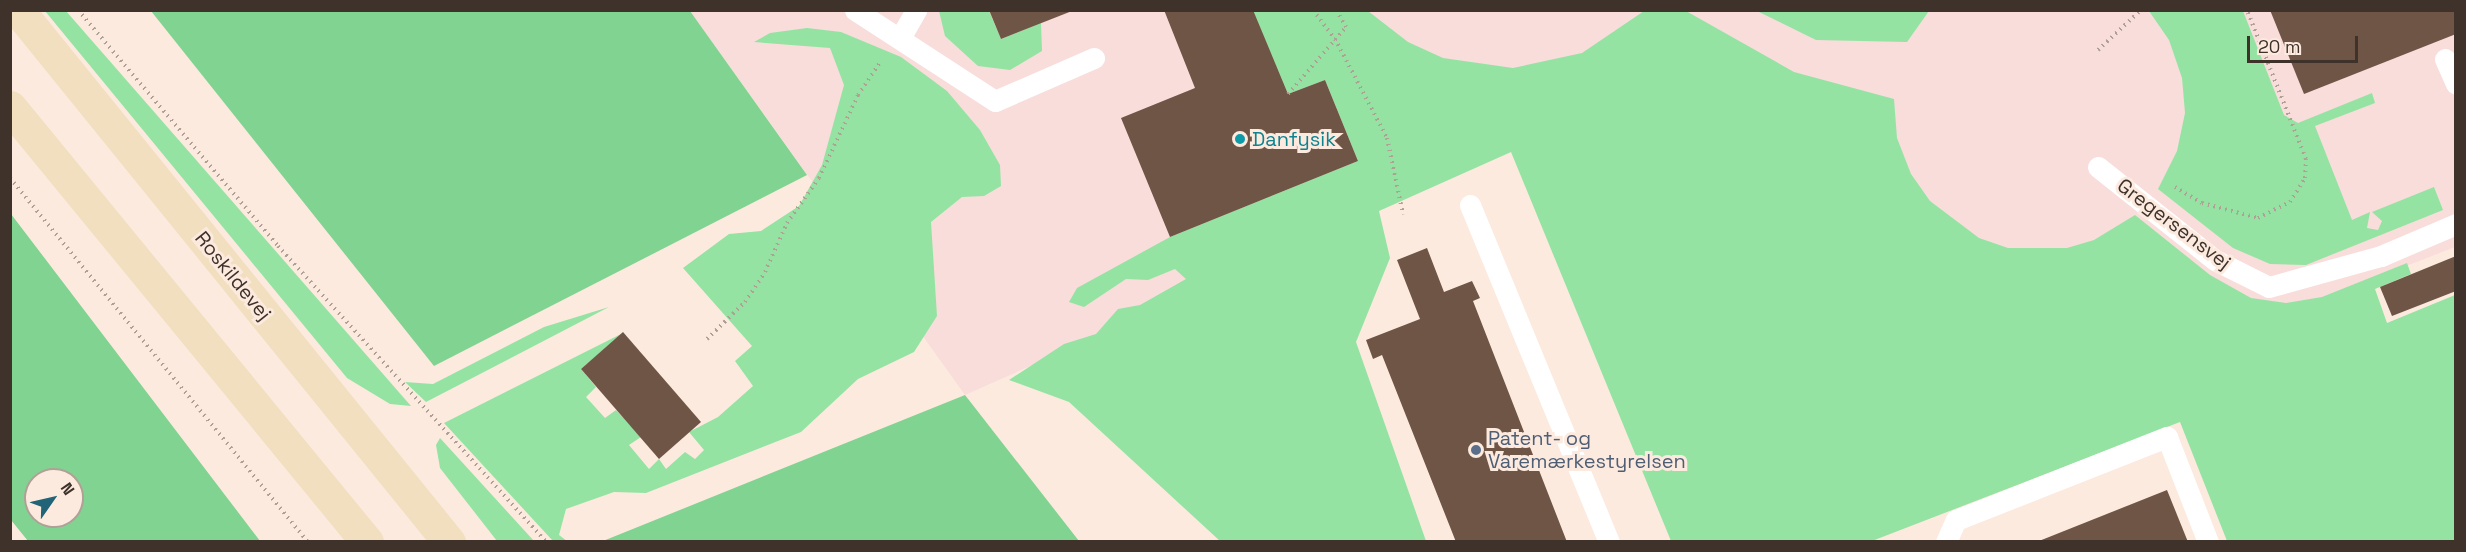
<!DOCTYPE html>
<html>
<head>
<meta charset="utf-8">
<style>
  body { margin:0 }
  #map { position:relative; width:2466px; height:552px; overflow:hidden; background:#fdeadf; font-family:"Space Grotesk",sans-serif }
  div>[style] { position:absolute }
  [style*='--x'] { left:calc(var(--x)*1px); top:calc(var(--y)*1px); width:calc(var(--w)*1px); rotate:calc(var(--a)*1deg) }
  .industrial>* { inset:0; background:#f8dddb }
  .green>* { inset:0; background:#94e3a3 }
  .forest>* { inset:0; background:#80d391 }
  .building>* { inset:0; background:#6f5545 }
  .path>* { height:4px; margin-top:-2px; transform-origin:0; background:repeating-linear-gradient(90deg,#af9f95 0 1.5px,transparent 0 6px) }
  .lane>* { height:21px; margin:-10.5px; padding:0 10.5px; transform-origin:10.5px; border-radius:10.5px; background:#fff }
  .secondary>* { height:33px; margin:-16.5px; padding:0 16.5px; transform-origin:16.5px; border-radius:16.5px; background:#f1dfbf }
  .dots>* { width:16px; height:16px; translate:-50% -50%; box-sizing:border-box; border:3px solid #fdeadf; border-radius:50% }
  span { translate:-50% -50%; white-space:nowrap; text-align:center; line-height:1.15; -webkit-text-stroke:6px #fdeadf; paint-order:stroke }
  .culture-label { font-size:20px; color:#0d838f }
  .left { translate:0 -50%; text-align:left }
  .street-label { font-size:20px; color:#3e322b }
  .service-label { font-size:20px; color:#4e5e75 }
  .frame { position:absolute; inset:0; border:12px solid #3e322b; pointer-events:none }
  .north { position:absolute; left:24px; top:468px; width:60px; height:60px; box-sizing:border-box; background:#fdeadf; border:2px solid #b1a097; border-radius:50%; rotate:56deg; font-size:16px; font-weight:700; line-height:24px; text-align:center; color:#3e322b }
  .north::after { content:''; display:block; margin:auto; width:21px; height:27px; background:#216477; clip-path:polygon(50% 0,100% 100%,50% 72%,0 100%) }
  .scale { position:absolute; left:2247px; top:36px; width:111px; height:27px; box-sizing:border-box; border:3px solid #3e322b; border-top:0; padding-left:8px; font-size:18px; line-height:21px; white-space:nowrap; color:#3e322b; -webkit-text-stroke:4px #fdeadf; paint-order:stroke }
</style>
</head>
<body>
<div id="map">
  <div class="industrial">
    <div style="clip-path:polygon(690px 11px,2455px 11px,2455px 247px,2283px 314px,2001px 278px,1722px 58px,965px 395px)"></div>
  </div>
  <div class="green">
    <div style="clip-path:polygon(45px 11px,66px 11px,411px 406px,390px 404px,347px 378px)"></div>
    <div style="clip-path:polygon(939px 11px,989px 11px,1001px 39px,1041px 23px,1042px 51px,1010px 70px,978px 66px,945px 36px)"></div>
    <div style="clip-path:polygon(1253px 11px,1368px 11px,1408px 42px,1443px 58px,1513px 68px,1582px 53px,1644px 11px,1686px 11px,1794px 72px,1894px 99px,1897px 138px,1911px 174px,1930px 201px,1979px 238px,2008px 248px,2067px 248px,2094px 240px,2135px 215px,2210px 275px,2251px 298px,2286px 303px,2322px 297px,2407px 263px,2411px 274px,2375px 289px,2387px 323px,2455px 295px,2455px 541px,2227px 541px,2180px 422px,1872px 541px,1671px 541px,1511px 152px,1379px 211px,1390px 258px,1356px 342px,1426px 541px,1220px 541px,1069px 402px,1009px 380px,1064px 344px,1096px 334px,1118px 309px,1140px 305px,1186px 279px,1175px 269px,1148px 280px,1126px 279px,1084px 307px,1069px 302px,1077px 288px,1170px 237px,1358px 161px,1325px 80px,1288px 94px)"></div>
    <div style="clip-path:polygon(1757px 11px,1929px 10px,1929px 11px,1907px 42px,1816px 40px)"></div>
    <div style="clip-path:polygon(2149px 11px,2243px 11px,2284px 115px,2298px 123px,2372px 93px,2375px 103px,2315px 126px,2352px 220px,2370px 212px,2367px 228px,2378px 230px,2382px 221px,2372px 212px,2434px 187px,2443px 210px,2306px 265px,2270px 264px,2233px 248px,2158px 189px,2177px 151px,2185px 113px,2182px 78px,2169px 40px)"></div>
    <div style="clip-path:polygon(807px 28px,841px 32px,901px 57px,947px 91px,980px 130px,1000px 165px,1001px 186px,984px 196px,962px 197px,931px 222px,937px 316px,914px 352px,858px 379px,801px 432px,646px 493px,614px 492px,566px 509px,559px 535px,567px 541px,553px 541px,444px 423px,623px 333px,581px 369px,596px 387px,586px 397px,605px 418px,616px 410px,641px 437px,629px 445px,649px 469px,659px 459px,666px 469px,685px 452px,695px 459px,704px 450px,689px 432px,718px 417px,753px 386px,735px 361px,752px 346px,683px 268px,729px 234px,761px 231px,799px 206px,822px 165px,844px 85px,830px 48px,754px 42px,770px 33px)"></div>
    <div style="clip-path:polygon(609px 307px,426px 402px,405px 382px,433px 384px,544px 327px)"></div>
    <div style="clip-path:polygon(440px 438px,534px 541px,497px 541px,440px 468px,436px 445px)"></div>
  </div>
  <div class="forest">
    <div style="clip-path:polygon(151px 11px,690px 11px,807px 175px,434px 366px)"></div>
    <div style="clip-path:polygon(evenodd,11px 214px,260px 541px,28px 541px,11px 520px,11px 214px,36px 480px,72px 480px,72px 516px,36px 516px,36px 480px)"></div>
    <div style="clip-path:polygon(965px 395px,1079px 541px,603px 541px)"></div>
  </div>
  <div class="building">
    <div style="clip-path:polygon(989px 10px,1072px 10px,1072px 11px,1001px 39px)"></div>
    <div style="clip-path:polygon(1164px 10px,1253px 10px,1288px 94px,1325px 80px,1358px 161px,1170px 237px,1121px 118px,1195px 88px)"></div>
    <div style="clip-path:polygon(2270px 10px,2456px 10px,2456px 34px,2304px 94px)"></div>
    <div style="clip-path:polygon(1427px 248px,1444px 292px,1472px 281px,1480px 298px,1473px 301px,1567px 542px,1456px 542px,1382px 355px,1373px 359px,1366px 340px,1420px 319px,1397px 260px)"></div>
    <div style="clip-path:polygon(2456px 256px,2456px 291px,2392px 316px,2380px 287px)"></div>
    <div style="clip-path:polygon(623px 332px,701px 422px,659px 459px,581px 369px)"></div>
    <div style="clip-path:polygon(2167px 490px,2188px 542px,2039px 542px,2039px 541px)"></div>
  </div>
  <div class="path">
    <div style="--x:78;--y:10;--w:309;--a:49.7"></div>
    <div style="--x:278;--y:246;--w:399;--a:47.8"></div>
    <div style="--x:1313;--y:10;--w:36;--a:53"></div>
    <div style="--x:1335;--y:39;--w:112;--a:62.3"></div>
    <div style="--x:1387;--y:138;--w:78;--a:78.1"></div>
    <div style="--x:2098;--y:50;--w:59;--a:-42.9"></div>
    <div style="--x:1288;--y:94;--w:89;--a:-49.1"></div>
    <div style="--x:1346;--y:27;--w:20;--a:-120"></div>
    <div style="--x:10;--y:178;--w:470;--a:50.7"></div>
    <div style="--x:2175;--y:187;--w:31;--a:31"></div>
    <div style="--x:2202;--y:203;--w:58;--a:15"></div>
    <div style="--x:2258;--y:218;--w:36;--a:-27"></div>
    <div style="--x:2290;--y:202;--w:28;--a:-58"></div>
    <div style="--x:2305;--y:178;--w:19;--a:-87"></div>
    <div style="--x:2306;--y:159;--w:160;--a:-111.6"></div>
    <div style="--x:707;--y:339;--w:53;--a:-44.2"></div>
    <div style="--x:745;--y:302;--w:36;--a:-56"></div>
    <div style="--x:765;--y:272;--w:54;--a:-65.8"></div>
    <div style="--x:787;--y:223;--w:55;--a:-54.6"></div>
    <div style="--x:819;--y:178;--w:92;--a:-64.8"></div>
    <div style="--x:858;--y:95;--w:40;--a:-56"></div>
  </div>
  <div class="lane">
    <div style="--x:855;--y:10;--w:167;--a:33"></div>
    <div style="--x:995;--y:101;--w:108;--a:-23.5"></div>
    <div style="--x:900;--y:38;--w:32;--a:-60"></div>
    <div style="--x:2445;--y:59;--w:27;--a:66"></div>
    <div style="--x:2098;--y:167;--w:149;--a:38.5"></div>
    <div style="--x:2215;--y:260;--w:60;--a:26.6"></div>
    <div style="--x:2269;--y:287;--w:116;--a:-15.5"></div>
    <div style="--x:2381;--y:256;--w:82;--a:-23.1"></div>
    <div style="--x:1470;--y:205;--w:365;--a:67.6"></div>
    <div style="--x:1946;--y:542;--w:24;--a:-66"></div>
    <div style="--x:1956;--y:520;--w:227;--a:-21.5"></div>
    <div style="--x:2167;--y:437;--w:113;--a:68.7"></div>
  </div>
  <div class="secondary">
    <div style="--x:18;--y:10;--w:685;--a:50.99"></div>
    <div style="--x:10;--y:107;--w:563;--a:50.62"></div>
  </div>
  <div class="dots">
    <div style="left:1240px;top:139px;background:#0f9aa8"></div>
    <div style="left:1476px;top:450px;background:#5c6f8a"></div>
  </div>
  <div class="culture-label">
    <span class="left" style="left:1252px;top:139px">Danfysik</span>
  </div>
  <div class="street-label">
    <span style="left:2174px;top:224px;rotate:37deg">Gregersensvej</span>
    <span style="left:233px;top:276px;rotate:51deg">Roskildevej</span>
  </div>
  <div class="service-label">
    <span class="left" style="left:1488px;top:450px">Patent- og<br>Varemærkestyrelsen</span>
  </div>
  <div class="frame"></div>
  <div class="north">N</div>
  <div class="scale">20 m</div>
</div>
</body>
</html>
